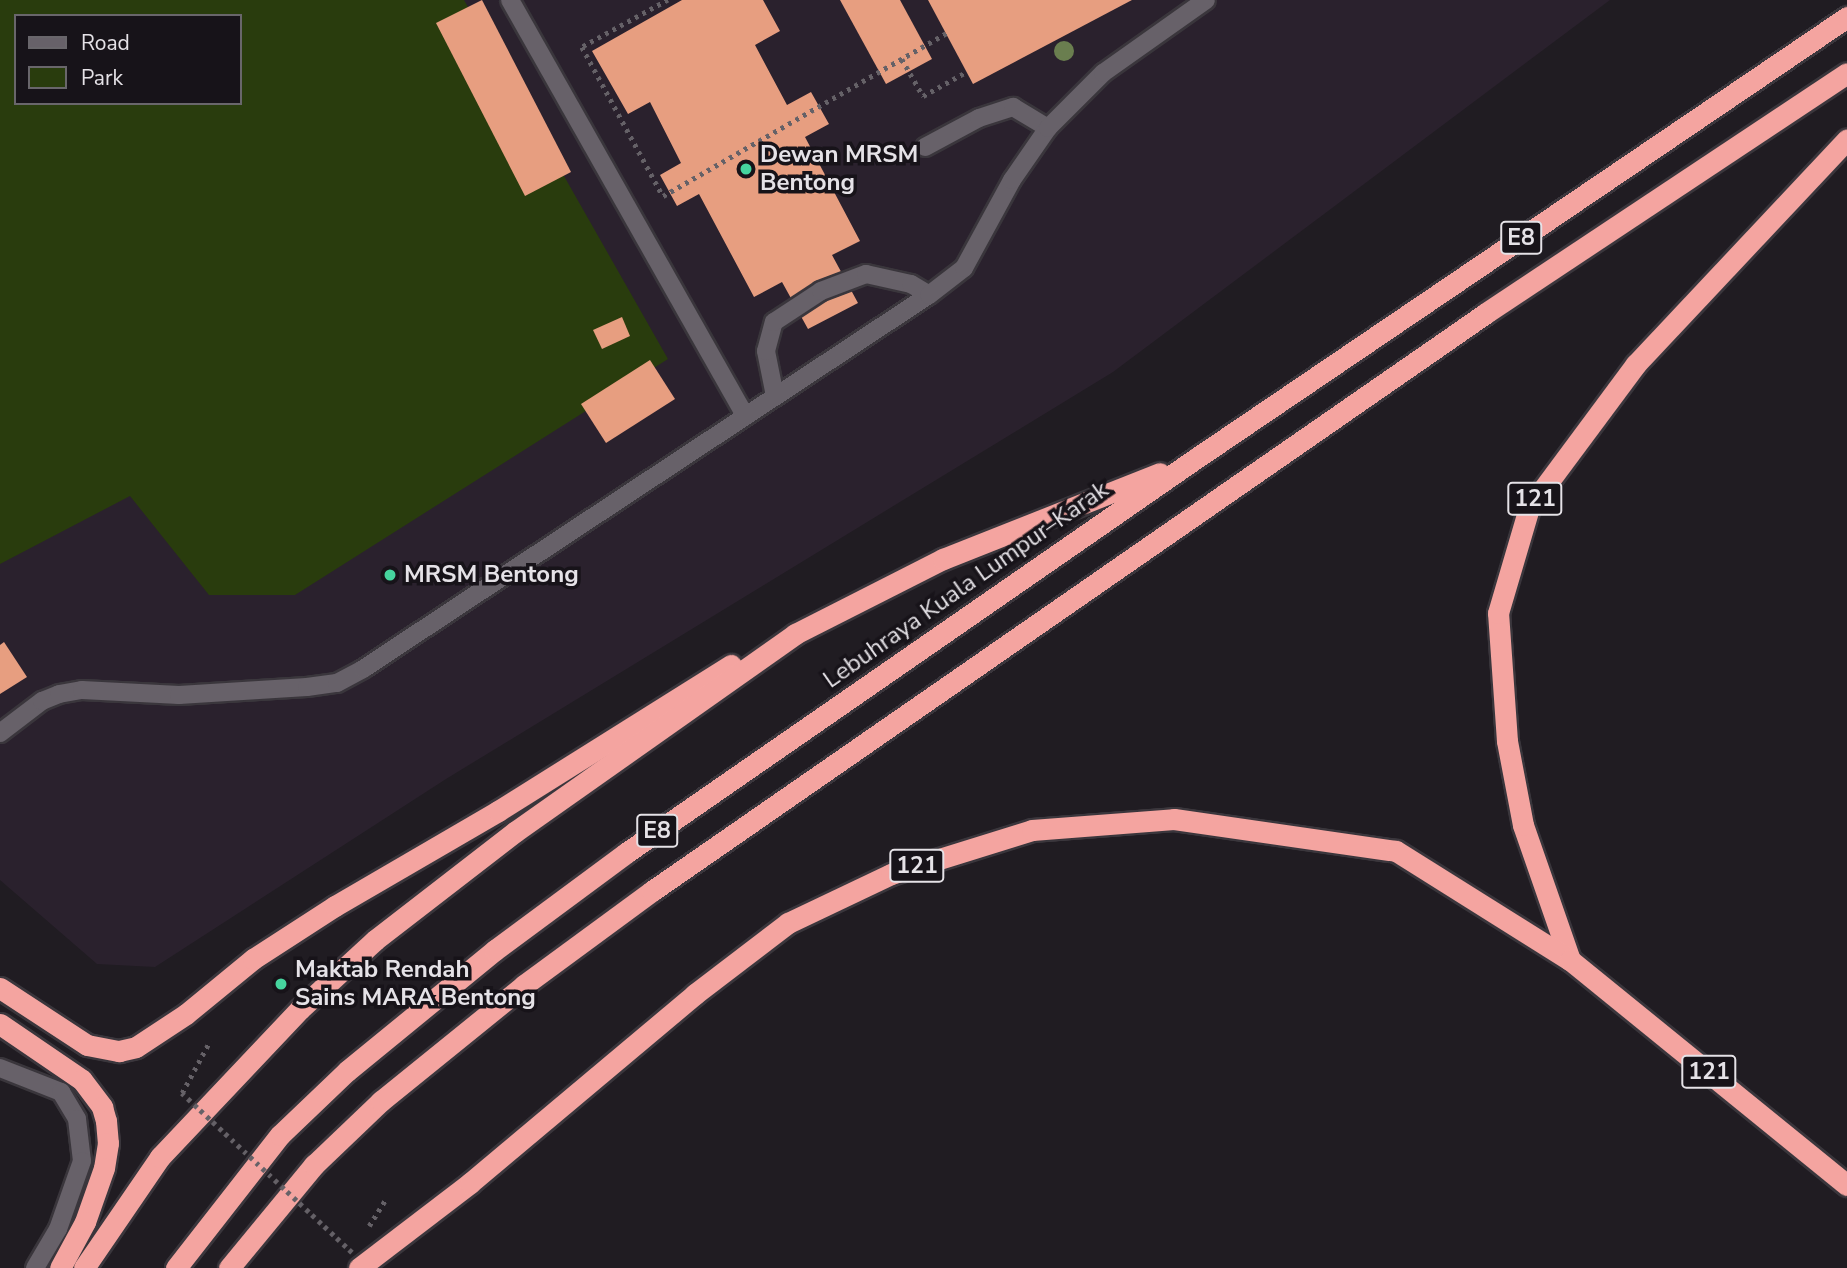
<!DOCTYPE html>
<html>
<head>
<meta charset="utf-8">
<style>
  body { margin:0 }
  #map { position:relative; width:1847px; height:1268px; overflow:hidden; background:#201c22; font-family:"Nunito Sans",sans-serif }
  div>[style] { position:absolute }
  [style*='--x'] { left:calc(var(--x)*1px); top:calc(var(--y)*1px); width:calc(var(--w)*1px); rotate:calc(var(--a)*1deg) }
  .built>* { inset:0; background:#2a212d }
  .green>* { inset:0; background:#293c0d }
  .building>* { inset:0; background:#e79e80 }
  .path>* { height:4.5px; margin-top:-2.25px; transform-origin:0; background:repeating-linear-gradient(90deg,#656167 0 3.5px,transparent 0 8.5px) }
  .roads { filter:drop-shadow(2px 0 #3a363c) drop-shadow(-2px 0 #3a363c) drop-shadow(0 2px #3a363c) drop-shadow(0 -2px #3a363c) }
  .lane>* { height:18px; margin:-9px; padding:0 9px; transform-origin:9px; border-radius:9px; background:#676169 }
  .street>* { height:18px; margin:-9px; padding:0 9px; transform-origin:9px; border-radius:9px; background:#676169 }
  .highway>* { height:21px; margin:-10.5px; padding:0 10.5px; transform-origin:10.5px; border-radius:10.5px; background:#f4a4a0 }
  .path-bridge>* { height:4.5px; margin-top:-2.25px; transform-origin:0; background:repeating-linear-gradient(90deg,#656167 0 3.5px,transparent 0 8.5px) }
  .trees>* { width:20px; height:20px; margin:-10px; border-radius:50%; background:#6a7e4f }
  .dots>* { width:19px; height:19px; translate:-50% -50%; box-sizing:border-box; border:4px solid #171319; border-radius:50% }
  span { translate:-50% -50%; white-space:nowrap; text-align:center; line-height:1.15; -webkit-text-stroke:7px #171319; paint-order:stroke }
  .shield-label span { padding:2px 5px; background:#171319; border:2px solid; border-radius:5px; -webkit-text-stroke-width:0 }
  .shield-label { font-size:23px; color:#e5e2e7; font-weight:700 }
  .poi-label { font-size:24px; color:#e5e2e7; font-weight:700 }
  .left { translate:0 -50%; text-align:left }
  .street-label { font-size:24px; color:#e5e2e7 }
  .legend { position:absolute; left:14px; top:14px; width:228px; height:91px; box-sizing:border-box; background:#171319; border:2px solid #69666b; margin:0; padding:9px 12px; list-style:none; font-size:21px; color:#e5e2e7 }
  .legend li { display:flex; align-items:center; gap:14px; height:35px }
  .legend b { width:35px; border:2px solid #69666b }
</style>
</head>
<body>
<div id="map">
  <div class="built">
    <div style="clip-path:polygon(evenodd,0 0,1610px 0,1113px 372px,446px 779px,155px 967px,97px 964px,0 880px,0 0,16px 16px,240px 16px,240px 103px,16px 103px,16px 16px)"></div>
  </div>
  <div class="green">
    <div style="clip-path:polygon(evenodd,0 0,464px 0,668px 359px,295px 595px,209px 595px,130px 496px,0 564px,0 0,16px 16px,240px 16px,240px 103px,16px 103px,16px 16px)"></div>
  </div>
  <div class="building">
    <div style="clip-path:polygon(482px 0,571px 172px,525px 196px,436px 23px)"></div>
    <div style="clip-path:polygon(682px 0,763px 0,780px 31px,755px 45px,787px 105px,811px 92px,829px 124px,805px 137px,860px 241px,832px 255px,858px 303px,808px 329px,782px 282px,754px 297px,699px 194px,677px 206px,660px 175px,681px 163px,650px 102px,628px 114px,592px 51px)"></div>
    <div style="clip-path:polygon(840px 0,900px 0,932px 59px,886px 84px)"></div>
    <div style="clip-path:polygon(928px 0,1132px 0,973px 84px)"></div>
    <div style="clip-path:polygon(622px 317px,630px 336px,602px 349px,593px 330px)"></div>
    <div style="clip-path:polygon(650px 360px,675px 399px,606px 443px,581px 404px)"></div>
    <div style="clip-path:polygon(4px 642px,27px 677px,0 694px,0 645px)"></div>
  </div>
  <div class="path">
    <div style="--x:668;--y:0;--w:98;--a:151.3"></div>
    <div style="--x:582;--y:47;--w:170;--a:61.5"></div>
    <div style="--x:663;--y:196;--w:327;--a:-29.9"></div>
    <div style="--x:902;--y:59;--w:43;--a:60.4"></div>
    <div style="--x:923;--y:96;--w:49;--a:-29.2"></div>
    <div style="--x:182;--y:1093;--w:59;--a:-61.7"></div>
    <div style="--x:369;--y:1226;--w:31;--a:-58"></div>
  </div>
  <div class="roads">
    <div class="lane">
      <div style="--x:925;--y:147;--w:61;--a:-28.2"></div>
      <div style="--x:979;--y:118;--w:36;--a:-18"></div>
      <div style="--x:1013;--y:107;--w:41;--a:31"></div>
    </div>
    <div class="street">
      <div style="--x:510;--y:0;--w:478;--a:60.5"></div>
      <div style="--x:775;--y:396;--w:46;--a:-101.3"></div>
      <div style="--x:766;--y:351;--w:30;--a:-75"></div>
      <div style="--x:774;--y:322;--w:56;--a:-33.4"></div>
      <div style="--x:821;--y:291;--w:48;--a:-20.7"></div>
      <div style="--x:866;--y:274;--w:46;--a:12.5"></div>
      <div style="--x:911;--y:284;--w:21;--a:31"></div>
      <div style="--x:0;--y:733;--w:53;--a:-37.3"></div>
      <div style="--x:42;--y:701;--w:18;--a:-22"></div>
      <div style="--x:59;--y:694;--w:23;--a:-10"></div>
      <div style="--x:82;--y:690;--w:97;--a:3"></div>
      <div style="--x:179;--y:695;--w:128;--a:-3.6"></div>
      <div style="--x:307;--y:687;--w:30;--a:-8"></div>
      <div style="--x:337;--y:683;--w:30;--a:-28"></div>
      <div style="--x:363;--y:669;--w:678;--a:-33.46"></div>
      <div style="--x:929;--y:295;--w:44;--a:-37.6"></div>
      <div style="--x:964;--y:268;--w:100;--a:-61.4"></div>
      <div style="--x:1012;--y:180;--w:63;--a:-55.3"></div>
      <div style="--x:1048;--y:128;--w:78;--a:-45"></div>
      <div style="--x:1103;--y:73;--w:126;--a:-35.3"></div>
      <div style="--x:0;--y:1068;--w:66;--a:21.5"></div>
      <div style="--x:61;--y:1092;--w:31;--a:59"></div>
      <div style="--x:77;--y:1119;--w:42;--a:83.2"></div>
      <div style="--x:82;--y:1161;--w:72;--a:109.4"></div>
      <div style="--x:58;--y:1229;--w:45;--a:120.5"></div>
    </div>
    <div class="highway">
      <div style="--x:1570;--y:960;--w:143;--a:-109.2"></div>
      <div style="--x:1523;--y:825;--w:86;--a:-100.8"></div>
      <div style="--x:1507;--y:741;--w:128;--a:-94"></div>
      <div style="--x:1498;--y:613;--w:109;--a:-73.6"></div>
      <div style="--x:1529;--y:508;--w:179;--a:-53.4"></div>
      <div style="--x:1636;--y:364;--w:308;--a:-46.8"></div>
      <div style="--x:0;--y:988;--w:104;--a:33.2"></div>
      <div style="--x:87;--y:1045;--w:33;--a:11"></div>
      <div style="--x:119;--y:1051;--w:17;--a:-13"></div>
      <div style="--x:136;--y:1047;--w:60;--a:-33.4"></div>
      <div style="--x:186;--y:1014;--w:87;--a:-39.4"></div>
      <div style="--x:253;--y:959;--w:98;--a:-32.9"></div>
      <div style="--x:335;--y:906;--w:189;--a:-30.2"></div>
      <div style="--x:498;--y:811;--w:275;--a:-32.1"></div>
      <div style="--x:0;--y:1024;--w:99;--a:34.3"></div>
      <div style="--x:82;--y:1080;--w:34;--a:53"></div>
      <div style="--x:102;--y:1107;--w:15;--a:74"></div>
      <div style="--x:106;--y:1121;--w:22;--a:85"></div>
      <div style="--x:108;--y:1143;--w:25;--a:99"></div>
      <div style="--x:104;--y:1168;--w:57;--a:109.4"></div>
      <div style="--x:85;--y:1222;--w:52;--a:118.5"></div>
      <div style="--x:84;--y:1268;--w:135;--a:-55.6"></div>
      <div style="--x:160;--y:1157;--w:204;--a:-46.6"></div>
      <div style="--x:300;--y:1009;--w:102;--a:-42.6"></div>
      <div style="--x:375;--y:940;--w:178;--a:-37.7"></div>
      <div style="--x:516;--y:831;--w:342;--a:-35.2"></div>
      <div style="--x:795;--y:634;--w:166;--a:-26.9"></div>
      <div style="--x:943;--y:559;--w:233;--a:-21.6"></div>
      <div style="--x:176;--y:1268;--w:169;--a:-52"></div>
      <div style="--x:280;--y:1135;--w:93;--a:-43.7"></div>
      <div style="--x:347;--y:1071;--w:191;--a:-39.3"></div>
      <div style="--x:495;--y:950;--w:163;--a:-36.5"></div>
      <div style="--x:626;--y:853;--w:692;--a:-34.7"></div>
      <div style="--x:1195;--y:459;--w:788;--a:-34.13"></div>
      <div style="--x:229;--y:1268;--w:134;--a:-50.5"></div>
      <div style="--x:314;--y:1165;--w:93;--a:-43.7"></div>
      <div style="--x:381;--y:1101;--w:184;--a:-39"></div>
      <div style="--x:524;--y:985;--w:159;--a:-36.3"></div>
      <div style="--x:652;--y:891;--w:1015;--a:-34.72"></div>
      <div style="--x:1486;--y:313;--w:433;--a:-33.6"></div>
      <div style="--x:359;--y:1268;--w:140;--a:-37.4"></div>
      <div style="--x:470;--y:1183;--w:294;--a:-40"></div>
      <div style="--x:695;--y:994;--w:117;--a:-37.4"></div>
      <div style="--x:788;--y:923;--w:114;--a:-25.4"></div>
      <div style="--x:891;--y:874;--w:148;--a:-17.3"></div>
      <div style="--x:1032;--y:830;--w:142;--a:-4.4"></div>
      <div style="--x:1174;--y:819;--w:224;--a:8.2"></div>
      <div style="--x:1396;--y:851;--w:205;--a:32.1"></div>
      <div style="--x:1570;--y:960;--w:357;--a:39.1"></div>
    </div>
  </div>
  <div class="path-bridge">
    <div style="--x:182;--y:1093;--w:233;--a:43.1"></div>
  </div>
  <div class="trees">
    <div style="left:1064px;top:51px"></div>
  </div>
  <div class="dots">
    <div style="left:746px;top:169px;background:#46d49e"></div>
    <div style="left:390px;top:575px;background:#46d49e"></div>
    <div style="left:281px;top:984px;background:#46d49e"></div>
  </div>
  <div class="shield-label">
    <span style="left:1521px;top:238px">E8</span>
    <span style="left:1535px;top:499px">121</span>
    <span style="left:657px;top:831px">E8</span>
    <span style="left:917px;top:866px">121</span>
    <span style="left:1709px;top:1072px">121</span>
  </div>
  <div class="poi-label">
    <span class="left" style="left:760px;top:169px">Dewan MRSM<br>Bentong</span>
    <span class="left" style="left:404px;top:575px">MRSM Bentong</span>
    <span class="left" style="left:295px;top:984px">Maktab Rendah<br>Sains MARA Bentong</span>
  </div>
  <div class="street-label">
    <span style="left:966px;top:585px;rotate:-35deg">Lebuhraya Kuala Lumpur–Karak</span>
  </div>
  <ul class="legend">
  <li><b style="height:9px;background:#676169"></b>Road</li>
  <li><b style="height:19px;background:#293c0d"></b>Park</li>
  </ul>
</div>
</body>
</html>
